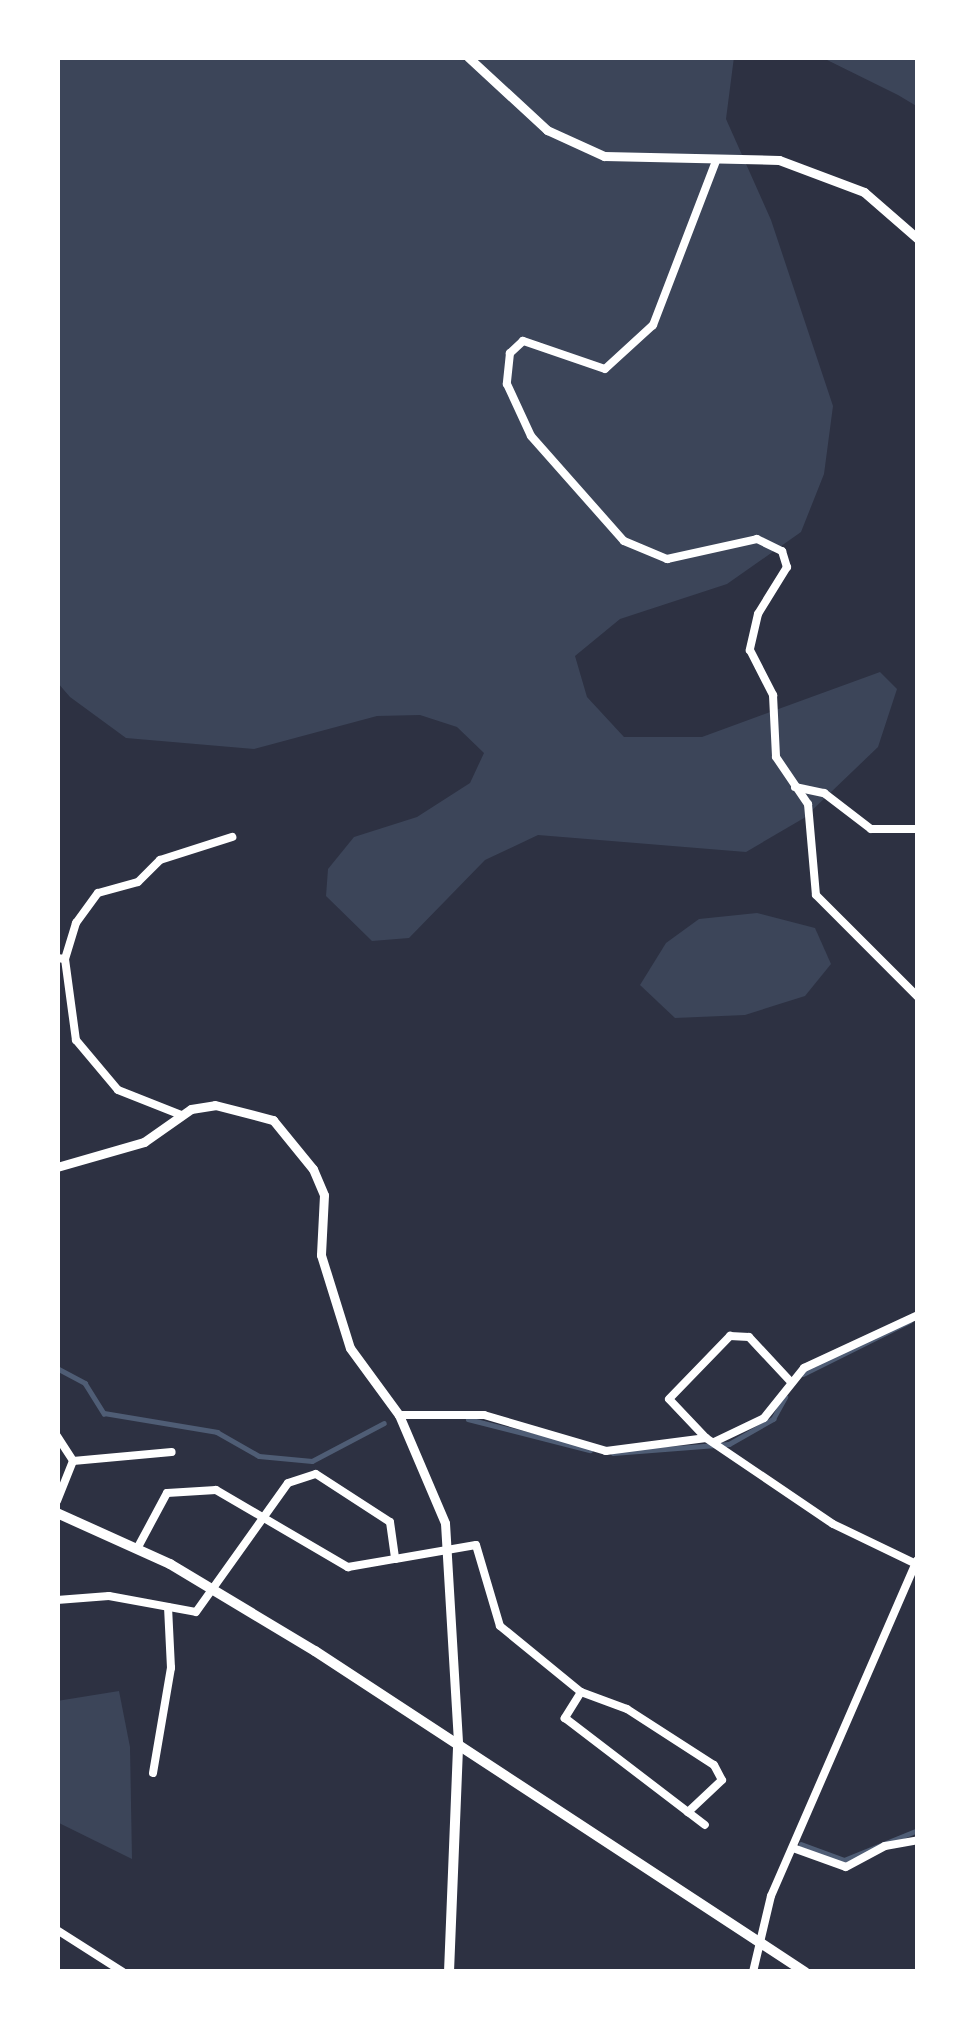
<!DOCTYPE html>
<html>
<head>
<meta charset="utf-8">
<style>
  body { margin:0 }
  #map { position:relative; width:975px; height:2029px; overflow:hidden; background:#2d3142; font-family:Inter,sans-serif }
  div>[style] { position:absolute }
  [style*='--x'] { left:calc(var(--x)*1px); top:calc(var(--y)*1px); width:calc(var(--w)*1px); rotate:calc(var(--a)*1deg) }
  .green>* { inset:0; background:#3c4559 }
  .stream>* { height:4.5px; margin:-2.25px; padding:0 2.25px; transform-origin:2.25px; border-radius:2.25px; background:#4f5d75 }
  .minor>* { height:8px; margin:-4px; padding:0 4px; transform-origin:4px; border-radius:4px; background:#fff }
  .tertiary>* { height:9px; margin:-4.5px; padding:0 4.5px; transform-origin:4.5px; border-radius:4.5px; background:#fff }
  .secondary>* { height:10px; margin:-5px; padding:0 5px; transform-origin:5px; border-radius:5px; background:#fff }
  span { translate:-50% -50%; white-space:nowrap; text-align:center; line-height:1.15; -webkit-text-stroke:9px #fff; paint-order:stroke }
  .frame { position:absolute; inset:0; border:60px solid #fff; pointer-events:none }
</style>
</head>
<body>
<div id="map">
  <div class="green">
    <div style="clip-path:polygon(57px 57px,734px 57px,726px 119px,771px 220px,833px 406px,824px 474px,801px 532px,727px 584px,620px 619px,575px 656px,587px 697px,624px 737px,702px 737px,880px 672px,897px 689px,878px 747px,804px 818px,746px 852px,538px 835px,485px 860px,409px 938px,372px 941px,326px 896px,328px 869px,354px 837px,417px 817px,470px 783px,484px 753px,457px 727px,420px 715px,377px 716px,254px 749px,126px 738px,70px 697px,57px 682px)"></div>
    <div style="clip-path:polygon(821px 57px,918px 57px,918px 107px,898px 95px)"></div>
    <div style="clip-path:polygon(757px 913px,815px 928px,831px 964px,805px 996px,745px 1015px,675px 1018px,640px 985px,666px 943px,699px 919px)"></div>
    <div style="clip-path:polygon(119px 1691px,130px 1747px,132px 1859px,57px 1822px,57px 1701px)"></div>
  </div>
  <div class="stream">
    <div style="--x:57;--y:1368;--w:32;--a:28"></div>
    <div style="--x:85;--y:1383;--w:36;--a:58"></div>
    <div style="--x:104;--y:1413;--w:115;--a:9.5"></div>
    <div style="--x:217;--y:1432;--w:48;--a:29.7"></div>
    <div style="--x:259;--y:1456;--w:53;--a:5.4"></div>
    <div style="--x:312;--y:1461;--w:81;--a:-27.8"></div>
    <div style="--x:803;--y:1374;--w:119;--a:-26.4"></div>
    <div style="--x:468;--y:1419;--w:126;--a:14.3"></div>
    <div style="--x:613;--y:1453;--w:116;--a:-4.4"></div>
    <div style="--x:729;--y:1444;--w:51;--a:-29.6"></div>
    <div style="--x:773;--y:1419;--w:25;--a:-61"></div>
    <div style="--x:801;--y:1844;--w:46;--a:20.4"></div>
    <div style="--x:844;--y:1860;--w:80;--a:-22.1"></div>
  </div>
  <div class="minor">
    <div style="--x:716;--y:161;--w:176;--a:111"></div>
    <div style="--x:653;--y:325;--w:65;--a:137.5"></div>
    <div style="--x:605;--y:369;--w:87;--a:-161.1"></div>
    <div style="--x:523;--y:341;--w:18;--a:137"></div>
    <div style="--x:510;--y:353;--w:31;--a:96"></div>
    <div style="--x:507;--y:384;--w:57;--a:65.2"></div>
    <div style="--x:531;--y:436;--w:140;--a:48.5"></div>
    <div style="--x:624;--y:541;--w:47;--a:22.7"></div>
    <div style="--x:667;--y:559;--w:92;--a:-12.5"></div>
    <div style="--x:757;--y:539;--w:28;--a:26"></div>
    <div style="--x:782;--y:551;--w:17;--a:73"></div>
    <div style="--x:787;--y:567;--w:55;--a:121.7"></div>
    <div style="--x:758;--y:614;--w:37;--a:103"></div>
    <div style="--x:750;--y:650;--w:51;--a:62.9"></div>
    <div style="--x:773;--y:695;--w:62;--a:87.2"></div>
    <div style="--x:776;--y:757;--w:57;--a:55.8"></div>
    <div style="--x:808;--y:804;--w:91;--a:85"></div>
    <div style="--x:816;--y:895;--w:144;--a:45"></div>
    <div style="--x:795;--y:787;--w:30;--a:12"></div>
    <div style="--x:824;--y:793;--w:59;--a:37.5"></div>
    <div style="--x:871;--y:829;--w:47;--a:0"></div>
    <div style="--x:57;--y:958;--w:8;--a:7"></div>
    <div style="--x:65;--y:959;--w:82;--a:82.3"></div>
    <div style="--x:76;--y:1040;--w:65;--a:50"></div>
    <div style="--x:118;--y:1090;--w:68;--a:21.6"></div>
    <div style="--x:65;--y:959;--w:38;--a:-73"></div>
    <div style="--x:76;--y:923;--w:37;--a:-54"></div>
    <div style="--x:98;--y:893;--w:41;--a:-15.4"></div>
    <div style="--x:138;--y:882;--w:31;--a:-45"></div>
    <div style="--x:160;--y:860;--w:76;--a:-17.7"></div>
    <div style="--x:399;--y:1415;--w:85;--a:0"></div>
    <div style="--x:484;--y:1415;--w:127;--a:16.4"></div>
    <div style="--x:606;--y:1451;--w:101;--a:-7.4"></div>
    <div style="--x:706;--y:1438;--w:153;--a:34.1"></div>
    <div style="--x:833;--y:1524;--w:92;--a:25.7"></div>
    <div style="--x:57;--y:1436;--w:30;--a:57"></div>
    <div style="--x:705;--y:1437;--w:52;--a:-133.5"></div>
    <div style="--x:669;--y:1399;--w:88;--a:-45.9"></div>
    <div style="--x:730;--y:1336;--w:19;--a:3"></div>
    <div style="--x:749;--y:1337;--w:60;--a:47"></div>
    <div style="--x:714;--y:1442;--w:55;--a:-25.6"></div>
    <div style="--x:764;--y:1418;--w:64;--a:-51.3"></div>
    <div style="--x:804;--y:1368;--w:126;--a:-24.9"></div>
    <div style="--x:57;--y:1501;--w:43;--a:-68.2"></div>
    <div style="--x:73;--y:1461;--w:99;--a:-5.2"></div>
    <div style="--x:138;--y:1547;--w:61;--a:-61.8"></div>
    <div style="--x:167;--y:1493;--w:49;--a:-3.5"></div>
    <div style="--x:216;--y:1490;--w:153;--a:30.3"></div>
    <div style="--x:348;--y:1567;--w:48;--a:-9.7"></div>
    <div style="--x:57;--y:1600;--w:52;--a:-4.4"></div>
    <div style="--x:109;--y:1596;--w:88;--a:10.4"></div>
    <div style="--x:196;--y:1612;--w:158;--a:-54.5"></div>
    <div style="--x:288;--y:1483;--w:29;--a:-18"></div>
    <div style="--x:316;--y:1474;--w:88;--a:33"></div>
    <div style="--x:390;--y:1522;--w:37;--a:82"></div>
    <div style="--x:395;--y:1559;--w:82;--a:-9.8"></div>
    <div style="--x:476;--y:1545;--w:84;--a:73.5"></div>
    <div style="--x:500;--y:1626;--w:104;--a:39.2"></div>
    <div style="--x:581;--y:1692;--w:49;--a:20.3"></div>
    <div style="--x:627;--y:1709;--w:103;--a:32.8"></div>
    <div style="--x:714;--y:1765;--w:17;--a:62"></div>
    <div style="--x:722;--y:1780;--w:47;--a:136.7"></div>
    <div style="--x:581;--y:1692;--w:31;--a:122"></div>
    <div style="--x:565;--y:1718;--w:176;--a:37.4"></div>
    <div style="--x:153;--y:1773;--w:107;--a:-80.3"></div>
    <div style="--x:171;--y:1668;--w:61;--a:-92.8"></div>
    <div style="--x:793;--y:1848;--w:56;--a:19.7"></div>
    <div style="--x:846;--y:1867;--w:44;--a:-28.3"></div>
    <div style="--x:885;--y:1846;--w:34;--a:-10"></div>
    <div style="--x:57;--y:1930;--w:78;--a:32.5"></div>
    <div style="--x:753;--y:1972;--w:78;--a:-76.7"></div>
    <div style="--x:771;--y:1896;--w:366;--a:-66.5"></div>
  </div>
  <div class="tertiary">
    <div style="--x:468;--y:57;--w:108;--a:42.7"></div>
    <div style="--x:547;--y:130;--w:63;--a:24.5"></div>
    <div style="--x:604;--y:156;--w:175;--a:1.3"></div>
    <div style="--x:779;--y:160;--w:91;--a:20.6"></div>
    <div style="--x:864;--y:192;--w:72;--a:41"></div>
    <div style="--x:57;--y:1167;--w:91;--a:-16"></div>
    <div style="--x:144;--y:1142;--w:57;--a:-35.1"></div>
    <div style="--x:191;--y:1109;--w:24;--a:-9"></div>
    <div style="--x:215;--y:1105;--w:60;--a:14.5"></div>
    <div style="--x:273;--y:1120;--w:63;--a:50.8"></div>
    <div style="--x:313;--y:1169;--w:28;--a:67"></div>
    <div style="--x:324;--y:1195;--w:60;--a:92.9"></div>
    <div style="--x:321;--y:1255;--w:97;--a:72.7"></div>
    <div style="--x:350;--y:1348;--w:83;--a:53.8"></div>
    <div style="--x:399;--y:1415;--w:117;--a:66.9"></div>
    <div style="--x:445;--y:1523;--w:221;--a:86.6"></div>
  </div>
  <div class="secondary">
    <div style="--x:57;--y:1513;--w:124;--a:24.3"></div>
    <div style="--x:170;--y:1564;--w:169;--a:31"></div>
    <div style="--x:315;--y:1651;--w:586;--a:33.23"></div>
    <div style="--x:449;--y:1972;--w:228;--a:-87.7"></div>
  </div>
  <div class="frame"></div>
</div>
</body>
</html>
